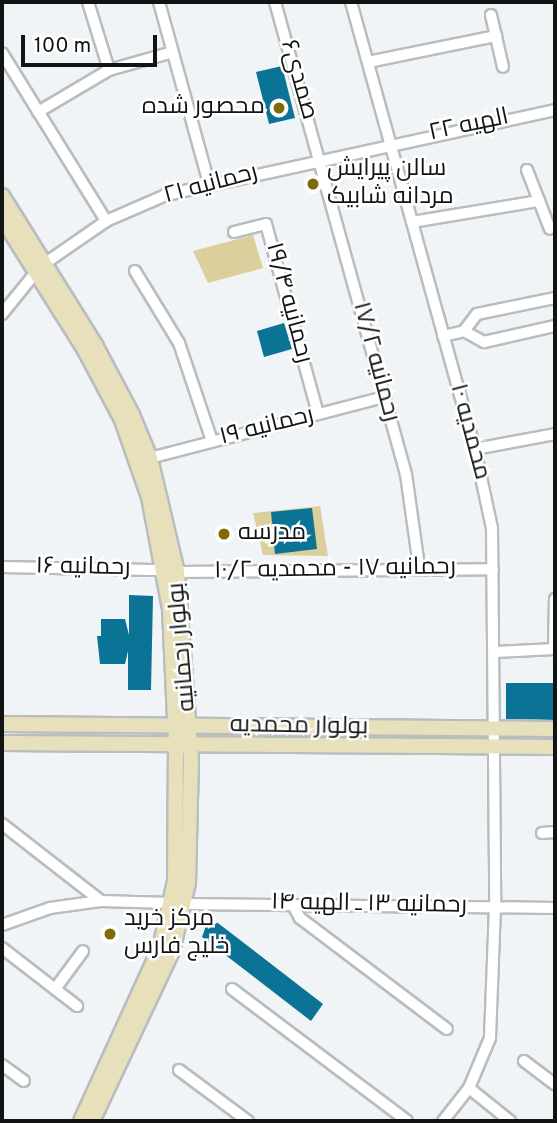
<!DOCTYPE html>
<html>
<head>
<meta charset="utf-8">
<style>
  body { margin:0 }
  #map { position:relative; width:557px; height:1123px; overflow:hidden; background:#f0f4f6; font-family:Overpass,Cairo,sans-serif }
  div>[style] { position:absolute }
  [style*='--x'] { left:calc(var(--x)*1px); top:calc(var(--y)*1px); width:calc(var(--w)*1px); rotate:calc(var(--a)*1deg) }
  .green>* { inset:0; background:#dbd09b }
  .building>* { inset:0; background:#0b7395 }
  .roads { filter:drop-shadow(2px 0 #b8bdbf) drop-shadow(-2px 0 #b8bdbf) drop-shadow(0 2px #b8bdbf) drop-shadow(0 -2px #b8bdbf) }
  .street>* { height:10px; margin:-5px; padding:0 5px; transform-origin:5px; border-radius:5px; background:#fff }
  .secondary>* { height:14px; margin:-7px; padding:0 7px; transform-origin:7px; border-radius:7px; background:#e7e0bb }
  .dots>* { width:19px; height:19px; translate:-50% -50%; box-sizing:border-box; border:4px solid #fff; border-radius:50% }
  span { translate:-50% -50%; white-space:nowrap; text-align:center; line-height:1.15; -webkit-text-stroke:5px #fff; paint-order:stroke }
  .street-label { font-size:24px; color:#121414 }
  .poi-label { font-size:24px; color:#121414 }
  .right { translate:-100% -50%; text-align:right }
  .left { translate:0 -50%; text-align:left }
  .frame { position:absolute; inset:0; border:4px solid #121414; pointer-events:none }
  .scale { position:absolute; left:21px; top:35px; width:136px; height:32px; box-sizing:border-box; border:4px solid #121414; border-top:0; padding-left:9px; font-size:21px; line-height:24px; white-space:nowrap; color:#121414; -webkit-text-stroke:5px #fff; paint-order:stroke }
</style>
</head>
<body>
<div id="map">
  <div class="green">
    <div style="clip-path:polygon(253px 235px,263px 268px,208px 283px,193px 251px)"></div>
    <div style="clip-path:polygon(320px 506px,328px 556px,263px 555px,253px 513px)"></div>
  </div>
  <div class="building">
    <div style="clip-path:polygon(282px 66px,295px 118px,269px 124px,256px 72px)"></div>
    <div style="clip-path:polygon(284px 323px,292px 349px,264px 357px,257px 331px)"></div>
    <div style="clip-path:polygon(312px 508px,317px 549px,275px 554px,271px 512px)"></div>
    <div style="clip-path:polygon(129px 595px,153px 596px,151px 690px,128px 690px,128px 651px,125px 664px,100px 664px,97px 636px,101px 636px,101px 619px,125px 619px,129px 635px)"></div>
    <div style="clip-path:polygon(506px 683px,555px 683px,555px 720px,506px 719px)"></div>
    <div style="clip-path:polygon(214px 920px,323px 1004px,311px 1021px,202px 937px,207px 923px)"></div>
  </div>
  <div class="roads">
    <div class="street">
      <div style="--x:88;--y:2;--w:71;--a:72.8"></div>
      <div style="--x:159;--y:2;--w:188;--a:74.6"></div>
      <div style="--x:275;--y:2;--w:490;--a:74.5"></div>
      <div style="--x:406;--y:474;--w:94;--a:82"></div>
      <div style="--x:351;--y:2;--w:464;--a:74.5"></div>
      <div style="--x:475;--y:449;--w:81;--a:77.9"></div>
      <div style="--x:492;--y:528;--w:379;--a:89.5"></div>
      <div style="--x:495;--y:907;--w:131;--a:92.2"></div>
      <div style="--x:490;--y:1038;--w:54;--a:112.8"></div>
      <div style="--x:469;--y:1088;--w:42;--a:128.2"></div>
      <div style="--x:491;--y:15;--w:53;--a:77"></div>
      <div style="--x:2;--y:53;--w:198;--a:58.2"></div>
      <div style="--x:368;--y:62;--w:131;--a:-11.5"></div>
      <div style="--x:38;--y:112;--w:82;--a:-30.6"></div>
      <div style="--x:109;--y:70;--w:66;--a:-15.7"></div>
      <div style="--x:527;--y:170;--w:63;--a:68.7"></div>
      <div style="--x:412;--y:222;--w:129;--a:-9.4"></div>
      <div style="--x:234;--y:232;--w:33;--a:-14"></div>
      <div style="--x:266;--y:224;--w:197;--a:74.7"></div>
      <div style="--x:44;--y:264;--w:75;--a:-34.7"></div>
      <div style="--x:106;--y:221;--w:65;--a:-23.4"></div>
      <div style="--x:166;--y:195;--w:398;--a:-12.3"></div>
      <div style="--x:135;--y:271;--w:84;--a:58.6"></div>
      <div style="--x:179;--y:343;--w:103;--a:71.4"></div>
      <div style="--x:2;--y:314;--w:54;--a:-51"></div>
      <div style="--x:464;--y:331;--w:23;--a:29"></div>
      <div style="--x:484;--y:342;--w:73;--a:-12.7"></div>
      <div style="--x:443;--y:336;--w:22;--a:-13"></div>
      <div style="--x:464;--y:331;--w:21;--a:-53"></div>
      <div style="--x:477;--y:314;--w:80;--a:-11.6"></div>
      <div style="--x:475;--y:449;--w:81;--a:-10.6"></div>
      <div style="--x:150;--y:458;--w:242;--a:-14.6"></div>
      <div style="--x:2;--y:567;--w:163;--a:1.1"></div>
      <div style="--x:177;--y:572;--w:316;--a:-0.5"></div>
      <div style="--x:554;--y:649;--w:50;--a:-88.9"></div>
      <div style="--x:495;--y:652;--w:60;--a:-2.9"></div>
      <div style="--x:2;--y:824;--w:125;--a:37.9"></div>
      <div style="--x:542;--y:833;--w:13;--a:-4"></div>
      <div style="--x:183;--y:904;--w:372;--a:0.6"></div>
      <div style="--x:293;--y:905;--w:15;--a:62"></div>
      <div style="--x:300;--y:918;--w:184;--a:37.1"></div>
      <div style="--x:2;--y:925;--w:51;--a:-19.5"></div>
      <div style="--x:50;--y:908;--w:51;--a:-7.8"></div>
      <div style="--x:101;--y:901;--w:70;--a:1.6"></div>
      <div style="--x:2;--y:948;--w:95;--a:37.7"></div>
      <div style="--x:55;--y:989;--w:47;--a:-53.6"></div>
      <div style="--x:232;--y:989;--w:219;--a:37"></div>
      <div style="--x:524;--y:1061;--w:39;--a:37"></div>
      <div style="--x:2;--y:1065;--w:27;--a:36"></div>
      <div style="--x:179;--y:1070;--w:86;--a:36.5"></div>
      <div style="--x:469;--y:1088;--w:53;--a:38.8"></div>
    </div>
    <div class="secondary">
      <div style="--x:2;--y:196;--w:176;--a:58"></div>
      <div style="--x:95;--y:345;--w:79;--a:62.1"></div>
      <div style="--x:132;--y:415;--w:47;--a:67.3"></div>
      <div style="--x:150;--y:458;--w:117;--a:76.7"></div>
      <div style="--x:177;--y:572;--w:189;--a:85.7"></div>
      <div style="--x:191;--y:760;--w:123;--a:91.4"></div>
      <div style="--x:188;--y:883;--w:70;--a:103.2"></div>
      <div style="--x:172;--y:951;--w:188;--a:115.2"></div>
      <div style="--x:2;--y:218;--w:156;--a:57.8"></div>
      <div style="--x:85;--y:350;--w:79;--a:62.1"></div>
      <div style="--x:122;--y:420;--w:82;--a:70.7"></div>
      <div style="--x:149;--y:497;--w:114;--a:79.4"></div>
      <div style="--x:170;--y:609;--w:134;--a:87.4"></div>
      <div style="--x:176;--y:743;--w:138;--a:90.4"></div>
      <div style="--x:175;--y:881;--w:69;--a:102.6"></div>
      <div style="--x:160;--y:948;--w:190;--a:114.5"></div>
      <div style="--x:2;--y:724;--w:553;--a:0.52"></div>
      <div style="--x:2;--y:743;--w:553;--a:0.41"></div>
    </div>
  </div>
  <div class="dots">
    <div style="left:279px;top:108px;background:#7d6c05"></div>
    <div style="left:313px;top:184px;background:#7d6c05"></div>
    <div style="left:224px;top:534px;background:#7d6c05"></div>
    <div style="left:110px;top:934px;background:#7d6c05"></div>
  </div>
  <div class="street-label">
    <span style="left:298px;top:80px;rotate:74deg">صمدی۶</span>
    <span style="left:469px;top:126px;rotate:-12deg">الهیه ۲۲</span>
    <span style="left:211px;top:185px;rotate:-15deg">رحمانیه ۲۱</span>
    <span style="left:288px;top:303px;rotate:75deg">رحمانیه ۱۹/۴</span>
    <span style="left:375px;top:362px;rotate:75deg">رحمانیه ۱۷/۲</span>
    <span style="left:267px;top:427px;rotate:-14deg">رحمانیه ۱۹</span>
    <span style="left:469px;top:432px;rotate:75deg">محمدیه ۱۰</span>
    <span style="left:83px;top:568px;rotate:1deg">رحمانیه ۱۶</span>
    <span style="left:335px;top:570px;rotate:-1deg">رحمانیه ۱۷ - محمدیه ۱۰/۲</span>
    <span style="left:183px;top:647px;rotate:-95deg">بولوار رحمانیه</span>
    <span style="left:299px;top:727px;rotate:1deg">بولوار محمدیه</span>
    <span style="left:369px;top:905px;rotate:1deg">رحمانیه ۱۳ ـ الهیه ۱۴</span>
  </div>
  <div class="poi-label">
    <span class="right" style="left:265px;top:108px">محصور شده</span>
    <span class="left" style="left:327px;top:184px">سالن پیرایش<br>مردانه شابیک</span>
    <span class="left" style="left:238px;top:534px">مدرسه</span>
    <span class="left" style="left:124px;top:934px">مرکز خرید<br>خلیج فارس</span>
  </div>
  <div class="frame"></div>
  <div class="scale">100 m</div>
</div>
</body>
</html>
